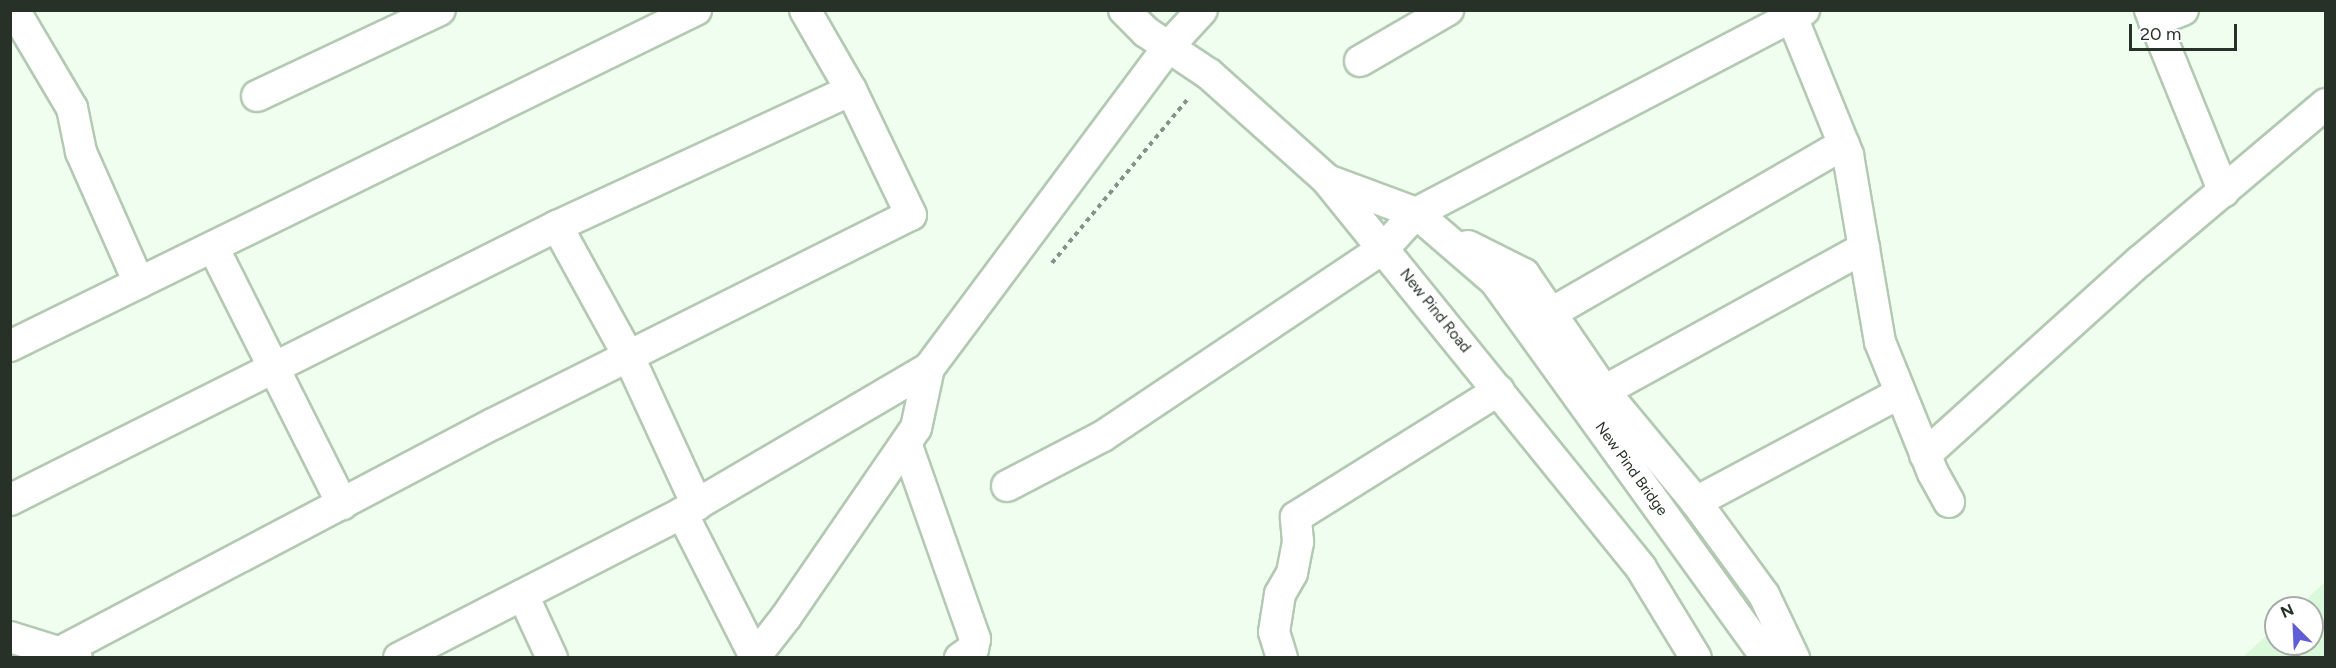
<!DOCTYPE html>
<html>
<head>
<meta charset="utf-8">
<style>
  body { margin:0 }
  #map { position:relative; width:2336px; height:668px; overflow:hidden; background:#effeef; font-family:Figtree,sans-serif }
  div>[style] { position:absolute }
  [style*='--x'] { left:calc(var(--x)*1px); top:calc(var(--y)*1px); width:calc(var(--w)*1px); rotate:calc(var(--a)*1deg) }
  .built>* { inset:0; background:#daf8da }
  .path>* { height:4px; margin-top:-2px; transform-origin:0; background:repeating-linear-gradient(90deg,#869286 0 4.5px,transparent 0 9px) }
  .roads { filter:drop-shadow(2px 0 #b3c9b2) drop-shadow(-2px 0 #b3c9b2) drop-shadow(0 2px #b3c9b2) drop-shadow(0 -2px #b3c9b2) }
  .street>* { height:30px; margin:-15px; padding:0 15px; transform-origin:15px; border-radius:15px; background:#fff }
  span { translate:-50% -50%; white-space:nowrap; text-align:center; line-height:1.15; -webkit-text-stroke:4.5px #fff; paint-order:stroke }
  .street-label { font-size:15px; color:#283128 }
  .frame { position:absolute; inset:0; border:12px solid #283128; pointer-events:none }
  .north { position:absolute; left:2264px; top:596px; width:60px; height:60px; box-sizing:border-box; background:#fff; border:2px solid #a9ada9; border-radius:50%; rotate:336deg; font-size:16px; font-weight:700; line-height:24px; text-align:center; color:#283128 }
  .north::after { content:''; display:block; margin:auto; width:21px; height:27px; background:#5f5ed6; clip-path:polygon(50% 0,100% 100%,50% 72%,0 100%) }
  .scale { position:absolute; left:2129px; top:24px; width:108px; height:27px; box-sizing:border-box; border:3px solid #283128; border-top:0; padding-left:8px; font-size:18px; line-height:21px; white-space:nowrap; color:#283128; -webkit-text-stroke:4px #fff; paint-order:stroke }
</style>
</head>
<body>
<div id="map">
  <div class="built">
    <div style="clip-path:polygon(2325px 582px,2325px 657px,2243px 657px,2276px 627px,2276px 644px,2312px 644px,2312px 608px,2297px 608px)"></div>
  </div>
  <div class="path">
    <div style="--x:1052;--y:263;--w:212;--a:-50.4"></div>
  </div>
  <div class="roads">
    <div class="street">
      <div style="--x:14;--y:10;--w:114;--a:59.4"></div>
      <div style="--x:72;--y:108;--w:45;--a:78.4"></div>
      <div style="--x:81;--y:152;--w:143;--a:66.1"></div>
      <div style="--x:1124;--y:10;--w:31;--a:45"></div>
      <div style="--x:1146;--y:32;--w:76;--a:33.7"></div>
      <div style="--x:1209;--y:74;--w:159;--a:41.9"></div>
      <div style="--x:1327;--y:180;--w:499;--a:51"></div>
      <div style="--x:1641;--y:568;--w:105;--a:58.6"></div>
      <div style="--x:2150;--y:10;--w:196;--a:67.9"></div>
      <div style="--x:1792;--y:17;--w:149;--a:67.9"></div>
      <div style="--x:1848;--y:155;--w:190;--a:80.3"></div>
      <div style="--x:1880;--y:342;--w:141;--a:68"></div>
      <div style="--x:1933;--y:473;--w:33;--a:61"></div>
      <div style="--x:2154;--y:21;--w:31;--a:-21"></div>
      <div style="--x:1360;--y:61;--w:102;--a:-30.1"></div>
      <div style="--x:257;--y:96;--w:202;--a:-25.2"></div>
      <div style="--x:1330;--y:181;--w:92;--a:20.4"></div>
      <div style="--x:1416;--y:213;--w:104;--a:40.7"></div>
      <div style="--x:1495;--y:281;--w:465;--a:54.2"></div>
      <div style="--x:557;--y:226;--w:149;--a:61.2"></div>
      <div style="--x:629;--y:357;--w:163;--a:65.3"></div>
      <div style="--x:1468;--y:246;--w:63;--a:26.6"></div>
      <div style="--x:1524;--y:274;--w:142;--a:55.6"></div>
      <div style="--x:1604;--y:391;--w:144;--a:50.3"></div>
      <div style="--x:1696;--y:502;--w:115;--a:53.8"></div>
      <div style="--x:1764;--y:595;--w:70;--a:64.5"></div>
      <div style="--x:213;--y:247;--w:288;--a:63.3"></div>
      <div style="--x:1553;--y:312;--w:336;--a:-30"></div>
      <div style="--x:10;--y:346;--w:764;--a:-26.1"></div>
      <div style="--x:1604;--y:391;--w:297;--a:-28.8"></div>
      <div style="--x:906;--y:443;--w:208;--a:70.6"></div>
      <div style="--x:975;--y:639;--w:10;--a:101"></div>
      <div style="--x:973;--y:649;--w:16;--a:145"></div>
      <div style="--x:1925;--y:455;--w:290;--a:-42.1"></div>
      <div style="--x:2140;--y:261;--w:243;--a:-40.2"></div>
      <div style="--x:1007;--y:486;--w:108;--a:-27.5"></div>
      <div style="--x:1103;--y:436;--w:338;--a:-33.8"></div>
      <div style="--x:1384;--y:248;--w:47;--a:-47.6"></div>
      <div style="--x:1416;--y:213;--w:438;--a:-27.6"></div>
      <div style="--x:10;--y:500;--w:612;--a:-26.61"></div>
      <div style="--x:557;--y:226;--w:324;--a:-24.8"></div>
      <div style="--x:1696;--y:502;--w:231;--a:-28.1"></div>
      <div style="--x:682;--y:513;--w:161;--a:63.1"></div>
      <div style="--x:523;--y:595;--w:69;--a:65.3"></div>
      <div style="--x:10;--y:637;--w:70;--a:17.4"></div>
      <div style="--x:60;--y:652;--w:489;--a:-27.8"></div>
      <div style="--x:493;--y:424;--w:467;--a:-26.6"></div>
      <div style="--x:911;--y:215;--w:139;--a:-115.6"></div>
      <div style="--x:851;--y:90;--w:92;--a:-119.9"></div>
      <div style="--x:399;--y:658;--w:318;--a:-27.1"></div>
      <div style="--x:682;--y:513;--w:286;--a:-30.4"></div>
      <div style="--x:754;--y:658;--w:52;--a:-52"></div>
      <div style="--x:786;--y:617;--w:229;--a:-55.5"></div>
      <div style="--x:916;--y:428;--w:61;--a:-77.8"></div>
      <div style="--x:929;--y:368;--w:400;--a:-53.3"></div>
      <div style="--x:1168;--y:47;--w:50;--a:-47.4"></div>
      <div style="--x:1282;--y:658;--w:27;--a:-107"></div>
      <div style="--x:1274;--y:632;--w:38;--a:-81"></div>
      <div style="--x:1280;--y:594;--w:24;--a:-60"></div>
      <div style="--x:1292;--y:573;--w:32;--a:-79"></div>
      <div style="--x:1298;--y:542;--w:25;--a:-95"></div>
      <div style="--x:1296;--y:517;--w:239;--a:-32"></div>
    </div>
  </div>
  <div class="street-label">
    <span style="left:1435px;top:311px;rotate:51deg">New Pind Road</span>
    <span style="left:1631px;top:469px;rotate:54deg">New Pind Bridge</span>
  </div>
  <div class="frame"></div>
  <div class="north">N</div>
  <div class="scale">20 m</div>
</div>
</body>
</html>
